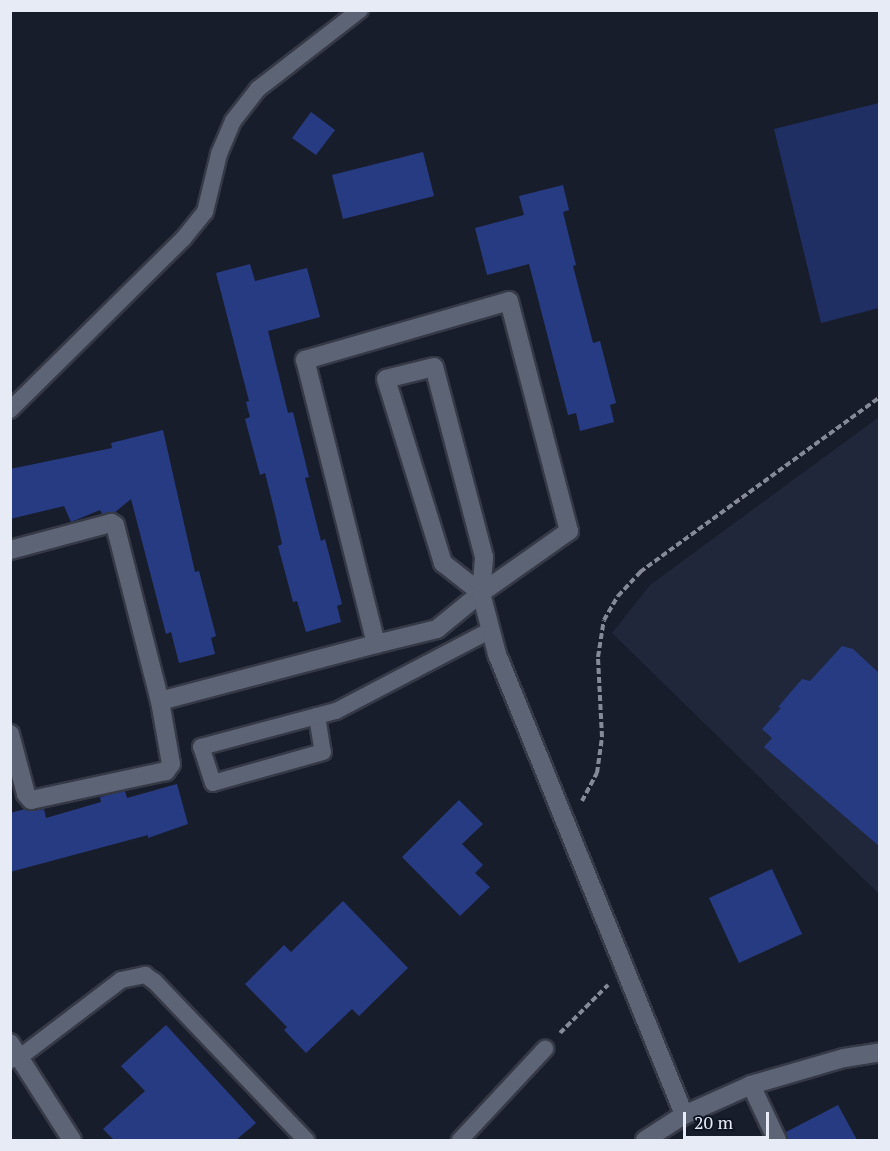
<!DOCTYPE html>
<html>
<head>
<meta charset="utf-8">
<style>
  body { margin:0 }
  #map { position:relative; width:890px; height:1151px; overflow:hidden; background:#181d2c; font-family:"PT Serif",serif }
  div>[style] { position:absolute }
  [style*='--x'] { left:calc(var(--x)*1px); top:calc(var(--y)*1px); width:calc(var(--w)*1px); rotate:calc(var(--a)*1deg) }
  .built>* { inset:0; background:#20273b }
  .green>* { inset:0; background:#202f63 }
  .building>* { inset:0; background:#273b83 }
  .path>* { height:4px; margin-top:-2px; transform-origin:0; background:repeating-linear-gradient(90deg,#858a96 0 6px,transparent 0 9px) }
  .roads { filter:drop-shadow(2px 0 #363946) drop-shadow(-2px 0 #363946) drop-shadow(0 2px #363946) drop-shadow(0 -2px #363946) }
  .lane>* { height:16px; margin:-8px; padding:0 8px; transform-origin:8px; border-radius:8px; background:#5d6475 }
  .street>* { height:18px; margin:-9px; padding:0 9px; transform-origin:9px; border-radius:9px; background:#5d6475 }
  .secondary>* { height:18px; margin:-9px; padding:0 9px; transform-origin:9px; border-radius:9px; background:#5d6475 }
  span { translate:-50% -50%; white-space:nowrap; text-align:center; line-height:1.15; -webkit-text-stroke:4.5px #0f1422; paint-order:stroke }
  .frame { position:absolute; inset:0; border:12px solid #e6ebf5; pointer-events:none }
  .scale { position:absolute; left:683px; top:1112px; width:86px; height:27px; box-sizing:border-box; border:3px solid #e6ebf5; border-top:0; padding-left:8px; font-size:18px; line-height:21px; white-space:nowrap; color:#e6ebf5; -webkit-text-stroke:4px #0f1422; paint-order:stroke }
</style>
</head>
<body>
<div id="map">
  <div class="built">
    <div style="clip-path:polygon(879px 417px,879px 894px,612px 633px,650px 585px)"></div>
  </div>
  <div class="green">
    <div style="clip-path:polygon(879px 103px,879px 308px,821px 323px,774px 129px)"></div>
  </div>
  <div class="building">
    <div style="clip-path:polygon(311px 112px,335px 130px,316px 155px,292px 138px)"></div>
    <div style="clip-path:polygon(423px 152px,434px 196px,343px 219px,332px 175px)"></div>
    <div style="clip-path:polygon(563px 185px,569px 210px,563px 212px,576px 265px,573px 266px,593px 343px,600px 341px,616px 403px,610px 405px,614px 422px,580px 431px,576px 413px,568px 415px,529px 264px,487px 275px,475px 228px,524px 215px,519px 196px)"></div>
    <div style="clip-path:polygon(250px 264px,255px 281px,307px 268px,320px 317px,268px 331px,288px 413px,293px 412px,309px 477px,305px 478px,321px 541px,325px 539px,342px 604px,337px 606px,341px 622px,306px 632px,297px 601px,293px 602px,278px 546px,282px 544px,274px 509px,265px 473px,260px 475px,245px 419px,250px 417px,246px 402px,249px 401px,216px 273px)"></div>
    <div style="clip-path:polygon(163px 430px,195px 572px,199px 571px,216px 636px,211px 638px,215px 654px,179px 663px,171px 632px,166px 634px,131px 499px,114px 513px,102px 514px,100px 510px,71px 522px,64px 506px,10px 519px,10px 469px,112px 448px,111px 443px)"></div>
    <div style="clip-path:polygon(842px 646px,853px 649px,879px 673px,879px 846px,764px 747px,772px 738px,762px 729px,781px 708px,778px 707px,802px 679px,810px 681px)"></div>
    <div style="clip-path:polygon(177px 784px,188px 824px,148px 838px,148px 835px,10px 872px,10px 813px,25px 809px,33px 811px,44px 809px,46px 818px,101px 802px,100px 797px,125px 791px,127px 798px)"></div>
    <div style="clip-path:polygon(459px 800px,483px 824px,462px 844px,483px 865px,475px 873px,490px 887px,460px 916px,402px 857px)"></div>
    <div style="clip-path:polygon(772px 869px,802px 934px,739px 963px,709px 898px)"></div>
    <div style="clip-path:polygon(343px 901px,408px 968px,359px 1016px,352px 1009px,306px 1053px,284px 1030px,287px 1027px,245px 984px,284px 945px,291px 952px)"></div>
    <div style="clip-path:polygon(166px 1025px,256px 1123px,236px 1140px,114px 1140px,103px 1129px,145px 1091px,121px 1066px)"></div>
    <div style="clip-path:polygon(838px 1105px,857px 1140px,788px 1140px,786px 1132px)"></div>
  </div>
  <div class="path">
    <div style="--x:582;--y:801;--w:32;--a:-62"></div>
    <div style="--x:597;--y:773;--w:36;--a:-82"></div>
    <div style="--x:602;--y:737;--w:80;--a:-92.9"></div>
    <div style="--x:598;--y:657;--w:37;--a:-81"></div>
    <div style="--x:604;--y:620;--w:28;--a:-60"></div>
    <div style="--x:618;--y:596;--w:33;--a:-47"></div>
    <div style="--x:640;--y:572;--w:297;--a:-36.1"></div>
    <div style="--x:560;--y:1033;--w:68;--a:-45"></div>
  </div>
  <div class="roads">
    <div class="lane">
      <div style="--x:10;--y:410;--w:243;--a:-44.7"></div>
      <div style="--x:183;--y:239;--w:35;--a:-51"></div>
      <div style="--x:205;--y:212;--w:60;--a:-76.4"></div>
      <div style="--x:219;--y:154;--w:36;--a:-67"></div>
      <div style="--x:233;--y:121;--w:41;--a:-52"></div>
      <div style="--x:258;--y:89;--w:129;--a:-37.8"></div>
      <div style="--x:317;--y:716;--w:36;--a:81"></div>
      <div style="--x:323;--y:752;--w:114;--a:164.3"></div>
      <div style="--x:213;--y:783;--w:38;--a:-108"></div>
      <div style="--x:201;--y:747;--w:120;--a:-15"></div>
      <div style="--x:317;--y:716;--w:20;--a:-15"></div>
      <div style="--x:336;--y:711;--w:175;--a:-27.6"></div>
      <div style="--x:10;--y:1060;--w:10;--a:-17"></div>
      <div style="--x:20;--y:1057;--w:127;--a:-37.3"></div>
      <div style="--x:121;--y:980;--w:25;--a:-12"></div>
      <div style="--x:145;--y:975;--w:12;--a:35"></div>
      <div style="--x:155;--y:982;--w:219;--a:46.3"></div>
      <div style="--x:460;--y:1140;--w:125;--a:-47"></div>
    </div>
    <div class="street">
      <div style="--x:10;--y:550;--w:105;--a:-15"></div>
      <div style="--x:111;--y:523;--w:4;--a:27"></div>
      <div style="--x:115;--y:525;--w:182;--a:75.7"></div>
      <div style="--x:160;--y:701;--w:64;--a:80.1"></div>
      <div style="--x:171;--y:764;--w:9;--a:126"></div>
      <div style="--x:166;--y:771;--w:138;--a:167.9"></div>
      <div style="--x:31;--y:800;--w:8;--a:-130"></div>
      <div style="--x:26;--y:794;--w:62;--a:-104.9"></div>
      <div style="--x:376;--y:644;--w:63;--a:-13.8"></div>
      <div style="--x:437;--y:629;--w:57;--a:-39.3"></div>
      <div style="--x:481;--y:593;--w:36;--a:-85"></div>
      <div style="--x:484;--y:557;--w:196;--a:-104.7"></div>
      <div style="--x:434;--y:367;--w:49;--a:166"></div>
      <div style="--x:386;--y:379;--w:193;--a:72.8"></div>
      <div style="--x:443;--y:563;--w:48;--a:38.3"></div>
      <div style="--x:160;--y:701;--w:223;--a:-14.8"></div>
      <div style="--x:376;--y:644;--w:293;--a:-104"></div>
      <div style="--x:305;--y:360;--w:212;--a:-16.1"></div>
      <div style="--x:509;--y:301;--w:238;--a:75.4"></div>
      <div style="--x:569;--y:531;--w:108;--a:144.8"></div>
      <div style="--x:481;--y:593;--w:63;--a:75.3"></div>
      <div style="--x:497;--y:654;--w:497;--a:67.9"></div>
      <div style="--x:10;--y:1043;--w:115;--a:57.4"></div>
      <div style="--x:751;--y:1085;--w:61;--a:64.7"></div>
    </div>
    <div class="secondary">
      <div style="--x:645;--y:1140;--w:46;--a:-32.7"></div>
      <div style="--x:684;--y:1115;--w:73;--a:-24.1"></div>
      <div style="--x:751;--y:1085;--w:97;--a:-16.2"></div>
      <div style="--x:844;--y:1058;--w:36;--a:-9"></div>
    </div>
  </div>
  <div class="frame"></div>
  <div class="scale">20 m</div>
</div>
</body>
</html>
